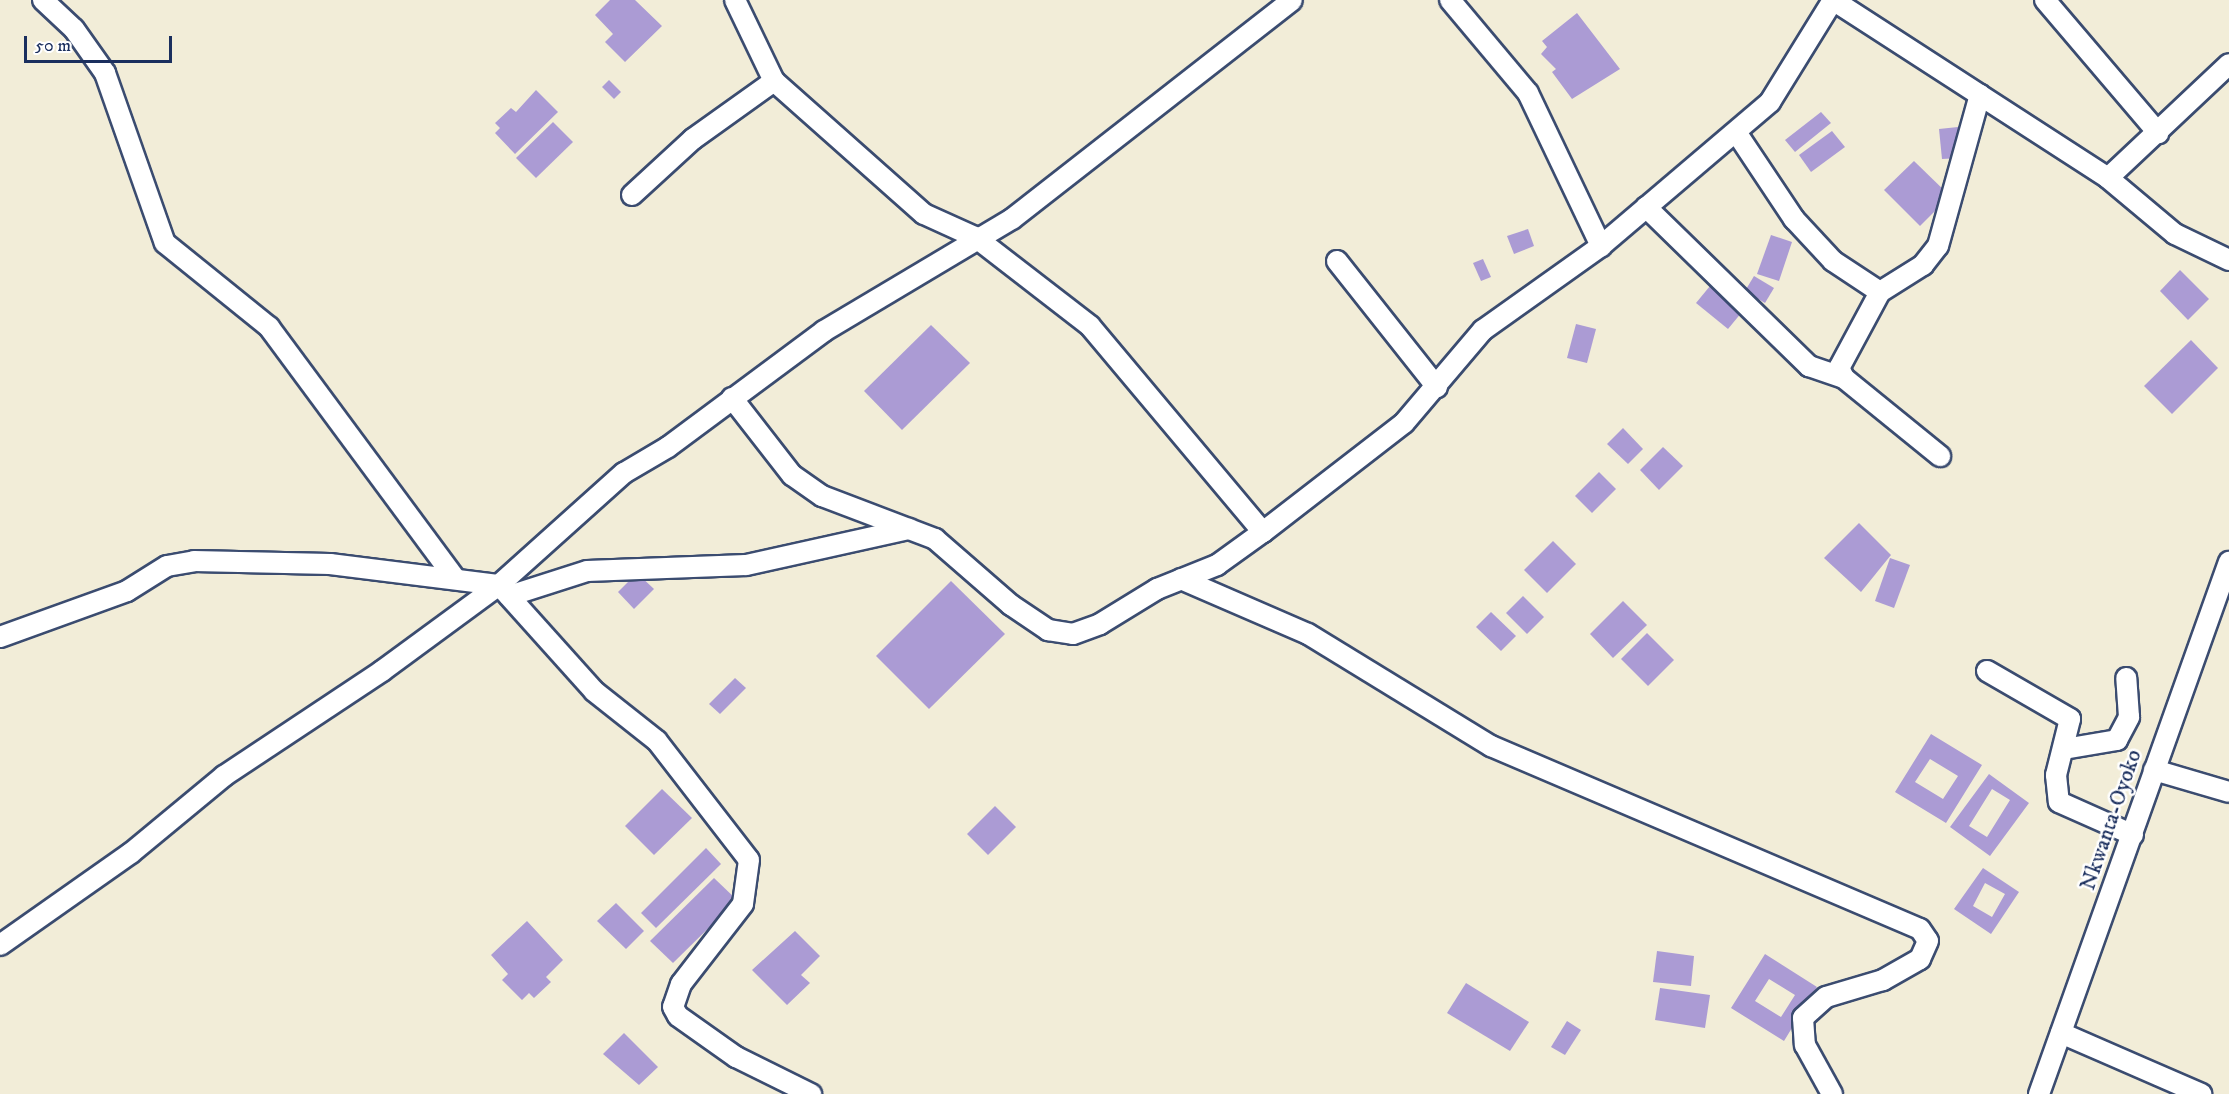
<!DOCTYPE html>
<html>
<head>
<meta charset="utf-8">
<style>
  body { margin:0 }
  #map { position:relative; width:2229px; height:1094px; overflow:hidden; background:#f2edd8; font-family:"IM FELL DW Pica",serif }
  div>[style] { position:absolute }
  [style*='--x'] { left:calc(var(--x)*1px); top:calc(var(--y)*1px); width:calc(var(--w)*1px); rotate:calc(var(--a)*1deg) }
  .building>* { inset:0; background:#ab9bd4 }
  .roads { filter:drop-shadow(2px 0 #3b4c70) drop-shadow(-2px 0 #3b4c70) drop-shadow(0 2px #3b4c70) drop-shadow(0 -2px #3b4c70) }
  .minor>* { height:20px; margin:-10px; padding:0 10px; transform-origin:10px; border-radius:10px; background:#fff }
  span { translate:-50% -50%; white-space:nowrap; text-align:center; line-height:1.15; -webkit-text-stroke:5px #fff; paint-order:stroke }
  .street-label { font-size:22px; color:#1b2f5e }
  .scale { position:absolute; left:24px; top:36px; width:148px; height:27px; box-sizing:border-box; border:3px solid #1b2f5e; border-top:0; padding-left:8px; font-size:18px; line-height:21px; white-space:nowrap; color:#1b2f5e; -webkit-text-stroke:4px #fff; paint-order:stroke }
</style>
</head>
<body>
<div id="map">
  <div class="building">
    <div style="clip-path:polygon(610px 0,635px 0,662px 26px,625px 62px,605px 42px,613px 34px,595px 15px)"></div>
    <div style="clip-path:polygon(1577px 13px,1620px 69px,1572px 99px,1552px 72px,1556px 69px,1541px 54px,1547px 47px,1542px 41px)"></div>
    <div style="clip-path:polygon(609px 80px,621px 92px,614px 99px,602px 87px)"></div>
    <div style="clip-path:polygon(536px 90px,558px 112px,515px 154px,495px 133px,500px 128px,495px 123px,511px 108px,516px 112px)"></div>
    <div style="clip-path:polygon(1821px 112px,1831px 123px,1795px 152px,1785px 140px)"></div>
    <div style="clip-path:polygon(553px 122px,573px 142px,536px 178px,516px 158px)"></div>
    <div style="clip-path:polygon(1958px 127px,1961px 158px,1942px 159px,1939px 129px)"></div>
    <div style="clip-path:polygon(1832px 131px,1845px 147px,1811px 172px,1799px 155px)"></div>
    <div style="clip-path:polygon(1914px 161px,1950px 196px,1920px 226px,1884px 190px)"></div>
    <div style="clip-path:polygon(1528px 229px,1534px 246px,1514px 254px,1507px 236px)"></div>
    <div style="clip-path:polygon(1771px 235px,1792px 242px,1779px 281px,1757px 274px)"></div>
    <div style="clip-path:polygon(1483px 259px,1491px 277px,1481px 281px,1473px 263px)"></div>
    <div style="clip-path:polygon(2180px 270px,2209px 299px,2188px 320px,2160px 291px)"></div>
    <div style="clip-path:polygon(1754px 276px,1774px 288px,1765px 303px,1745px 291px)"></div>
    <div style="clip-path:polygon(1710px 286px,1742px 312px,1728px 329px,1696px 303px)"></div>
    <div style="clip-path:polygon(1576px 324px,1596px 329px,1587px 363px,1567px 358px)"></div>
    <div style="clip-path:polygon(931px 325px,970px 363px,902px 430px,864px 391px)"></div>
    <div style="clip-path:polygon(2191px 340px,2218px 368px,2172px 414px,2144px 386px)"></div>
    <div style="clip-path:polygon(1623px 428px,1643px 449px,1628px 464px,1607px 444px)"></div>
    <div style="clip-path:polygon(1663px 447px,1683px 466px,1659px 490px,1640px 470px)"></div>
    <div style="clip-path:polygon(1599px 472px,1616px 489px,1592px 513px,1575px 496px)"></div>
    <div style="clip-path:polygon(1859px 523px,1891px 555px,1861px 592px,1824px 558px)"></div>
    <div style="clip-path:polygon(1553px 541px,1576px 564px,1547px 593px,1524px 570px)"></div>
    <div style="clip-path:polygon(1890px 558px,1910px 565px,1894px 608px,1875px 601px)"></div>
    <div style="clip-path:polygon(637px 573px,654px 589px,634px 609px,618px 592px)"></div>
    <div style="clip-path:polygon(951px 581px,1005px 634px,929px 709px,876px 656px)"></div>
    <div style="clip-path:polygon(1523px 596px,1544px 617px,1527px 634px,1506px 613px)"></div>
    <div style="clip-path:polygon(1623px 601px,1647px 625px,1613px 658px,1590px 634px)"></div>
    <div style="clip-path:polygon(1491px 612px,1516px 636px,1501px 651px,1476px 627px)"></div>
    <div style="clip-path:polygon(1647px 633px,1674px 660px,1648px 686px,1621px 659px)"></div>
    <div style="clip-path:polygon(735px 678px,746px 688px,720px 714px,709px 704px)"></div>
    <div style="clip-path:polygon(evenodd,1931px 734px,1982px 765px,1946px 823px,1895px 792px,1931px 734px,1930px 759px,1958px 776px,1943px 799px,1915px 782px,1930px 759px)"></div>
    <div style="clip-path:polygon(evenodd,1989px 774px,2029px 803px,1990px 856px,1950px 827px,1989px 774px,1992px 789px,2010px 800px,1987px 837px,1969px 826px,1992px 789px)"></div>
    <div style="clip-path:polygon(662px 789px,692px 818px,654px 855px,625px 826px)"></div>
    <div style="clip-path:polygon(995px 806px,1016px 827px,988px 855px,967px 834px)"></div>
    <div style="clip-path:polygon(706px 848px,721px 864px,656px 928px,641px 913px)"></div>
    <div style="clip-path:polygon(evenodd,1983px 868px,2019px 892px,1991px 934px,1954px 909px,1983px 868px,1985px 883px,2005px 894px,1992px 917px,1973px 906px,1985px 883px)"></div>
    <div style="clip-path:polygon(714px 878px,737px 900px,673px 963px,650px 941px)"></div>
    <div style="clip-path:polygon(616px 903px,644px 931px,626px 949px,597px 921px)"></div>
    <div style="clip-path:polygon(527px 921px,563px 960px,546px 977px,551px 982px,534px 998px,529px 993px,522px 1000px,502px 980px,508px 974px,491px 955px)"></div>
    <div style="clip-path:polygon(795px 931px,820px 956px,801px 975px,810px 983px,787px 1005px,752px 970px)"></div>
    <div style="clip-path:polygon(1657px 951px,1694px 956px,1691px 986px,1653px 982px)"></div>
    <div style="clip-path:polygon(evenodd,1765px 954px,1817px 987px,1784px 1041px,1731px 1008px,1765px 954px,1769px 979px,1795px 995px,1781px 1017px,1755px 1001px,1769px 979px)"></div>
    <div style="clip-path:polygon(1466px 983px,1529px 1022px,1510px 1051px,1447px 1013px)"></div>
    <div style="clip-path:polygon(1660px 988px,1710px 995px,1705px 1028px,1655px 1020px)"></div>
    <div style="clip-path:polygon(1567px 1021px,1581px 1030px,1565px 1055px,1551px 1047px)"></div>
    <div style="clip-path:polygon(624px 1033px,658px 1067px,639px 1085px,603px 1054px)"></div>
  </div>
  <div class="roads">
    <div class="minor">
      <div style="--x:43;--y:0;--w:42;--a:43.1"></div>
      <div style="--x:74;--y:29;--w:54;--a:54.8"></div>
      <div style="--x:105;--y:73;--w:180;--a:70.6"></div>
      <div style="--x:165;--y:243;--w:134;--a:38.9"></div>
      <div style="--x:269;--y:327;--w:311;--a:53.5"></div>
      <div style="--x:735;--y:0;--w:90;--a:64.3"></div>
      <div style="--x:774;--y:81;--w:200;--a:41.6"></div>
      <div style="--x:924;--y:214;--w:56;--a:24.3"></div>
      <div style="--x:975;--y:237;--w:145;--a:37.7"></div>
      <div style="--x:1090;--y:326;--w:269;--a:50"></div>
      <div style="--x:1263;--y:532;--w:178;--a:-37.7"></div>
      <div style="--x:1404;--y:423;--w:122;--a:-49.7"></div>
      <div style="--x:1483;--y:330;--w:145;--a:-35.4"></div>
      <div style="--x:1601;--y:246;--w:222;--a:-40.4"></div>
      <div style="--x:1770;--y:102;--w:120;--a:-58.3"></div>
      <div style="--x:1450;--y:0;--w:121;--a:50"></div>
      <div style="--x:1528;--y:93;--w:170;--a:64.5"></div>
      <div style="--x:1833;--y:0;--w:328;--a:32.9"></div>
      <div style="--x:2108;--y:178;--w:166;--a:-43.3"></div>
      <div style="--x:2045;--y:0;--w:175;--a:49.6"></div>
      <div style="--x:1736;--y:132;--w:105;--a:56.3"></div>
      <div style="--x:1794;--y:219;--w:57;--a:47.1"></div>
      <div style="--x:1833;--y:261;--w:56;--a:33.4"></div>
      <div style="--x:1880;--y:292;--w:51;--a:-32.1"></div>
      <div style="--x:1923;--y:265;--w:24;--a:-52"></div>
      <div style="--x:1938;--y:246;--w:157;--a:-74.5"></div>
      <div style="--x:2108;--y:178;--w:87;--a:39.9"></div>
      <div style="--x:2175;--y:234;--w:60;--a:25.7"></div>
      <div style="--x:632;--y:195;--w:83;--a:-42.6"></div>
      <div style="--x:693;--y:139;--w:100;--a:-35.6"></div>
      <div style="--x:1646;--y:207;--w:228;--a:44.3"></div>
      <div style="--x:1809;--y:366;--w:37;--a:19"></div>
      <div style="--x:1337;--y:261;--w:161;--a:51.6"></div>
      <div style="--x:1880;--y:292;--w:86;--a:118.3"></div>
      <div style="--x:1839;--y:368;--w:11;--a:63"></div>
      <div style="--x:1844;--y:378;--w:124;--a:39.1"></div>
      <div style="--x:732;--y:398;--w:98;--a:52.1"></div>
      <div style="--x:792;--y:475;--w:37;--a:35"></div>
      <div style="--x:822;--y:496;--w:121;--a:20.8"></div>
      <div style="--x:935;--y:539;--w:101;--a:41"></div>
      <div style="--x:1011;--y:605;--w:45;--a:34"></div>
      <div style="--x:1048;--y:630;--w:25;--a:9"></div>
      <div style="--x:1073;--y:634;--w:29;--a:-20"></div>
      <div style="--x:1100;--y:624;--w:67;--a:-31.6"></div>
      <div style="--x:1157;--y:589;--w:65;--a:-21.8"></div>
      <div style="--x:1217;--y:565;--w:57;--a:-35.7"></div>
      <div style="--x:1181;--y:579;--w:138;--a:23.4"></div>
      <div style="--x:1308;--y:634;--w:215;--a:31.5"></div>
      <div style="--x:1491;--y:746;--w:466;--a:23.1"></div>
      <div style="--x:1920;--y:929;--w:14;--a:56"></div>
      <div style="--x:1928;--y:941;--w:20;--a:114"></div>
      <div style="--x:1920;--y:959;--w:43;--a:150.4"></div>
      <div style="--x:1883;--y:980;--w:59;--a:163.4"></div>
      <div style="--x:1826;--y:997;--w:31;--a:138"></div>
      <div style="--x:1803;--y:1018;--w:27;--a:86"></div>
      <div style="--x:1805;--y:1045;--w:56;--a:61.1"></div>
      <div style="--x:509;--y:596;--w:82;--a:-17.8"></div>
      <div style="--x:587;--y:571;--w:159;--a:-2.2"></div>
      <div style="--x:746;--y:565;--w:167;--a:-12.5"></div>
      <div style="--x:0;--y:637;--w:135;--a:-19.9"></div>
      <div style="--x:127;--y:591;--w:47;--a:-32"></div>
      <div style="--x:167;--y:566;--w:27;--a:-10"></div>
      <div style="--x:194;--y:561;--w:136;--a:1.3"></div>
      <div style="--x:330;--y:564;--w:170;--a:7.1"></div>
      <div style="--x:499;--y:585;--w:142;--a:48.1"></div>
      <div style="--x:594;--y:691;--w:80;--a:38.4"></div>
      <div style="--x:657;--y:741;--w:150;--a:52.3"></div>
      <div style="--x:749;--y:860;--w:44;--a:97.8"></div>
      <div style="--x:743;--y:904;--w:101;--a:127.8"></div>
      <div style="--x:681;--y:984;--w:24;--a:109"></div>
      <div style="--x:673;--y:1007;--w:10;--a:61"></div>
      <div style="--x:678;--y:1016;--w:71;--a:35.3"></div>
      <div style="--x:736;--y:1057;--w:84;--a:26.3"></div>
      <div style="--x:1987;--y:671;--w:96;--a:30"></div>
      <div style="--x:2070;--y:719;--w:58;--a:104"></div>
      <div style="--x:2056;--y:775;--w:27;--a:84"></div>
      <div style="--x:2059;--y:802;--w:81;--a:24"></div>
      <div style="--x:2064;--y:749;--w:54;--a:-9.6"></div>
      <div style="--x:2117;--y:740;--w:26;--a:-62"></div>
      <div style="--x:2129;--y:717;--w:39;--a:-94"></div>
      <div style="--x:2154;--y:770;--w:78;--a:16.3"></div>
      <div style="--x:0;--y:945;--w:160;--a:-35.1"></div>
      <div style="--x:131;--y:853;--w:121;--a:-39.6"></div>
      <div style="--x:224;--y:776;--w:190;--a:-33.6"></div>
      <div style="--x:382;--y:671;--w:145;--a:-36.3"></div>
      <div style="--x:499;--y:585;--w:168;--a:-41.9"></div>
      <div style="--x:624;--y:473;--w:51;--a:-30.6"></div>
      <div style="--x:668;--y:447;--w:194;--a:-36.6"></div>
      <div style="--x:824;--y:331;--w:219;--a:-30.8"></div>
      <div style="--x:1012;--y:219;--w:355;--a:-38"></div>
      <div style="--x:2061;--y:1033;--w:153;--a:23.5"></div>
      <div style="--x:2039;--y:1094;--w:565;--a:-70.35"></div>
    </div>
  </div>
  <div class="street-label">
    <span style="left:2111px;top:820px;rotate:-71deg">Nkwanta-Oyoko</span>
  </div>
  <div class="scale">50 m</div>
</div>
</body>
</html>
